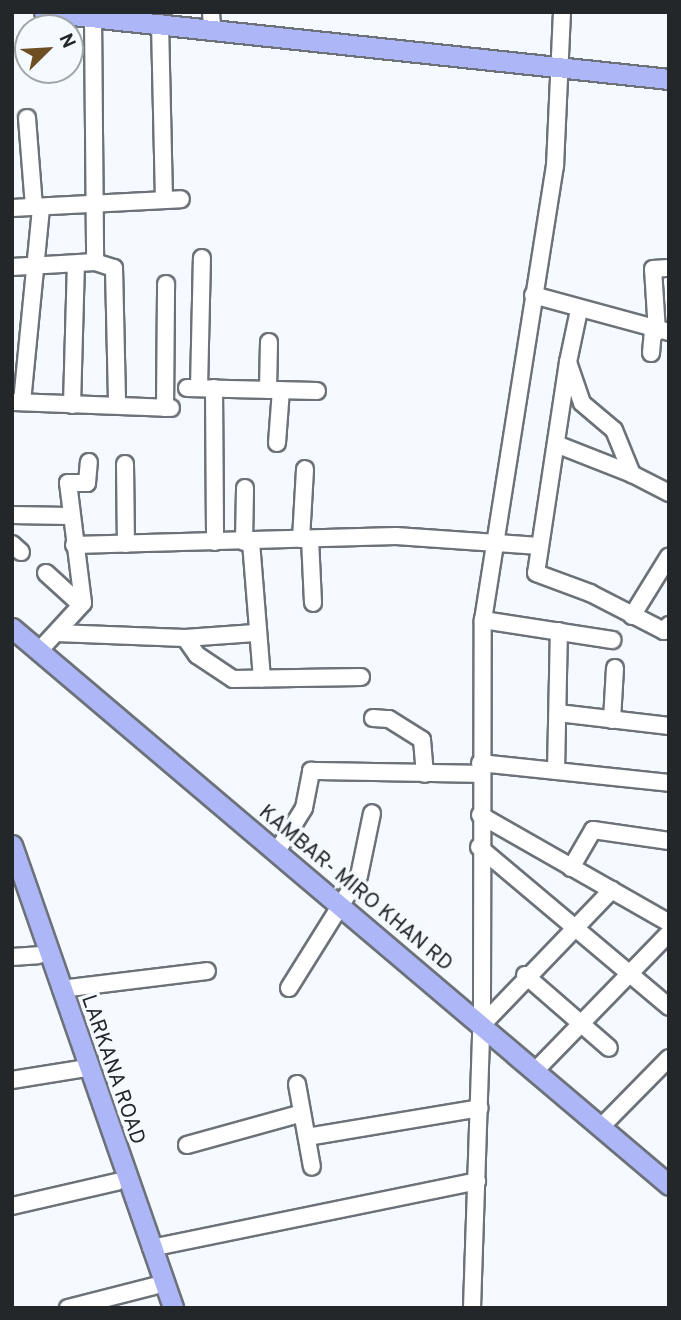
<!DOCTYPE html>
<html>
<head>
<meta charset="utf-8">
<style>
  body { margin:0 }
  #map { position:relative; width:681px; height:1320px; overflow:hidden; background:#f4faff; font-family:Overpass,sans-serif }
  div>[style] { position:absolute }
  [style*='--x'] { left:calc(var(--x)*1px); top:calc(var(--y)*1px); width:calc(var(--w)*1px); rotate:calc(var(--a)*1deg) }
  .roads { filter:drop-shadow(2px 0 #6c7278) drop-shadow(-2px 0 #6c7278) drop-shadow(0 2px #6c7278) drop-shadow(0 -2px #6c7278) }
  .minor>* { height:16px; margin:-8px; padding:0 8px; transform-origin:8px; border-radius:8px; background:#fff }
  .major>* { height:19px; margin:-9.5px; padding:0 9.5px; transform-origin:9.5px; border-radius:9.5px; background:#adb6f7 }
  span { translate:-50% -50%; white-space:nowrap; text-align:center; line-height:1.15; -webkit-text-stroke:7px #f4faff; paint-order:stroke }
  .street-label { font-size:21px; color:#242729 }
  .frame { position:absolute; inset:0; border:14px solid #242729; pointer-events:none }
  .north { position:absolute; left:14px; top:14px; width:70px; height:70px; box-sizing:border-box; background:#f4faff; border:2px solid #a1a6a9; border-radius:50%; rotate:66deg; font-size:19px; font-weight:700; line-height:28px; text-align:center; color:#242729 }
  .north::after { content:''; display:block; margin:auto; width:24px; height:32px; background:#6d4f23; clip-path:polygon(50% 0,100% 100%,50% 72%,0 100%) }
</style>
</head>
<body>
<div id="map">
  <div class="roads">
    <div class="minor">
      <div style="--x:211;--y:12;--w:16;--a:86"></div>
      <div style="--x:93;--y:16;--w:246;--a:89.5"></div>
      <div style="--x:160;--y:23;--w:176;--a:88.7"></div>
      <div style="--x:27;--y:118;--w:89;--a:85.5"></div>
      <div style="--x:12;--y:208;--w:169;--a:-3"></div>
      <div style="--x:12;--y:267;--w:83;--a:-3.4"></div>
      <div style="--x:95;--y:262;--w:20;--a:18"></div>
      <div style="--x:114;--y:268;--w:136;--a:88.7"></div>
      <div style="--x:533;--y:295;--w:141;--a:15.2"></div>
      <div style="--x:579;--y:310;--w:53;--a:101.9"></div>
      <div style="--x:568;--y:362;--w:43;--a:71.1"></div>
      <div style="--x:582;--y:403;--w:42;--a:40.2"></div>
      <div style="--x:614;--y:430;--w:48;--a:67.8"></div>
      <div style="--x:632;--y:474;--w:42;--a:27.2"></div>
      <div style="--x:657;--y:332;--w:63;--a:-93.6"></div>
      <div style="--x:653;--y:269;--w:16;--a:-4"></div>
      <div style="--x:651;--y:353;--w:22;--a:-85"></div>
      <div style="--x:568;--y:362;--w:213;--a:98.6"></div>
      <div style="--x:536;--y:573;--w:58;--a:20.3"></div>
      <div style="--x:590;--y:593;--w:83;--a:27.2"></div>
      <div style="--x:664;--y:631;--w:8;--a:-50"></div>
      <div style="--x:187;--y:388;--w:130;--a:1.3"></div>
      <div style="--x:199;--y:388;--w:130;--a:-88.7"></div>
      <div style="--x:214;--y:388;--w:154;--a:89.6"></div>
      <div style="--x:268;--y:390;--w:48;--a:-88.8"></div>
      <div style="--x:15;--y:402;--w:156;--a:2.2"></div>
      <div style="--x:22;--y:402;--w:196;--a:-84.4"></div>
      <div style="--x:72;--y:405;--w:139;--a:-88.4"></div>
      <div style="--x:165;--y:408;--w:124;--a:-89.5"></div>
      <div style="--x:277;--y:443;--w:53;--a:-85.7"></div>
      <div style="--x:556;--y:444;--w:82;--a:21.5"></div>
      <div style="--x:125;--y:464;--w:80;--a:89.3"></div>
      <div style="--x:12;--y:515;--w:57;--a:1"></div>
      <div style="--x:301;--y:539;--w:70;--a:-86.7"></div>
      <div style="--x:310;--y:539;--w:64;--a:87.3"></div>
      <div style="--x:244;--y:542;--w:54;--a:-88.9"></div>
      <div style="--x:251;--y:542;--w:137;--a:85.4"></div>
      <div style="--x:12;--y:544;--w:12;--a:42"></div>
      <div style="--x:74;--y:545;--w:322;--a:-1.6"></div>
      <div style="--x:396;--y:536;--w:144;--a:4"></div>
      <div style="--x:46;--y:573;--w:47;--a:42.4"></div>
      <div style="--x:632;--y:616;--w:70;--a:-58.3"></div>
      <div style="--x:483;--y:620;--w:131;--a:8.8"></div>
      <div style="--x:56;--y:633;--w:129;--a:2.2"></div>
      <div style="--x:185;--y:638;--w:70;--a:-4.1"></div>
      <div style="--x:185;--y:638;--w:21;--a:55"></div>
      <div style="--x:197;--y:655;--w:43;--a:33.7"></div>
      <div style="--x:233;--y:679;--w:128;--a:-0.9"></div>
      <div style="--x:39;--y:651;--w:65;--a:-47.5"></div>
      <div style="--x:83;--y:603;--w:121;--a:-97.1"></div>
      <div style="--x:68;--y:483;--w:19;--a:0"></div>
      <div style="--x:87;--y:483;--w:21;--a:-85"></div>
      <div style="--x:558;--y:713;--w:112;--a:6.7"></div>
      <div style="--x:373;--y:718;--w:16;--a:4"></div>
      <div style="--x:389;--y:719;--w:39;--a:32"></div>
      <div style="--x:422;--y:740;--w:34;--a:85"></div>
      <div style="--x:612;--y:720;--w:52;--a:-86.7"></div>
      <div style="--x:480;--y:763;--w:190;--a:6"></div>
      <div style="--x:556;--y:771;--w:140;--a:-88.8"></div>
      <div style="--x:480;--y:815;--w:218;--a:29.7"></div>
      <div style="--x:479;--y:847;--w:248;--a:40.1"></div>
      <div style="--x:276;--y:853;--w:53;--a:-58.1"></div>
      <div style="--x:304;--y:808;--w:38;--a:-79"></div>
      <div style="--x:311;--y:771;--w:169;--a:1"></div>
      <div style="--x:571;--y:868;--w:44;--a:-59.9"></div>
      <div style="--x:593;--y:830;--w:77;--a:8.2"></div>
      <div style="--x:12;--y:957;--w:26;--a:-4"></div>
      <div style="--x:525;--y:975;--w:111;--a:41"></div>
      <div style="--x:289;--y:988;--w:132;--a:-58"></div>
      <div style="--x:359;--y:876;--w:64;--a:-78.3"></div>
      <div style="--x:61;--y:989;--w:147;--a:-7"></div>
      <div style="--x:481;--y:1026;--w:189;--a:-46.1"></div>
      <div style="--x:534;--y:1072;--w:194;--a:-45.8"></div>
      <div style="--x:12;--y:1080;--w:76;--a:-9.1"></div>
      <div style="--x:297;--y:1084;--w:84;--a:79.8"></div>
      <div style="--x:600;--y:1128;--w:98;--a:-45.4"></div>
      <div style="--x:307;--y:1137;--w:175;--a:-9.5"></div>
      <div style="--x:187;--y:1145;--w:119;--a:-15.5"></div>
      <div style="--x:12;--y:1206;--w:107;--a:-13"></div>
      <div style="--x:151;--y:1248;--w:333;--a:-11.6"></div>
      <div style="--x:68;--y:1308;--w:89;--a:-14.3"></div>
      <div style="--x:472;--y:1308;--w:302;--a:-88.1"></div>
      <div style="--x:482;--y:1006;--w:386;--a:-89.9"></div>
      <div style="--x:483;--y:620;--w:460;--a:-81"></div>
      <div style="--x:555;--y:166;--w:154;--a:-87.4"></div>
    </div>
    <div class="major">
      <div style="--x:44;--y:12;--w:629;--a:6.12"></div>
      <div style="--x:12;--y:628;--w:861;--a:40.29"></div>
      <div style="--x:12;--y:845;--w:490;--a:70.8"></div>
    </div>
  </div>
  <div class="street-label">
    <span style="left:355px;top:889px;rotate:40deg">KAMBAR- MIRO KHAN RD</span>
    <span style="left:112px;top:1070px;rotate:71deg">LARKANA ROAD</span>
  </div>
  <div class="frame"></div>
  <div class="north">N</div>
</div>
</body>
</html>
